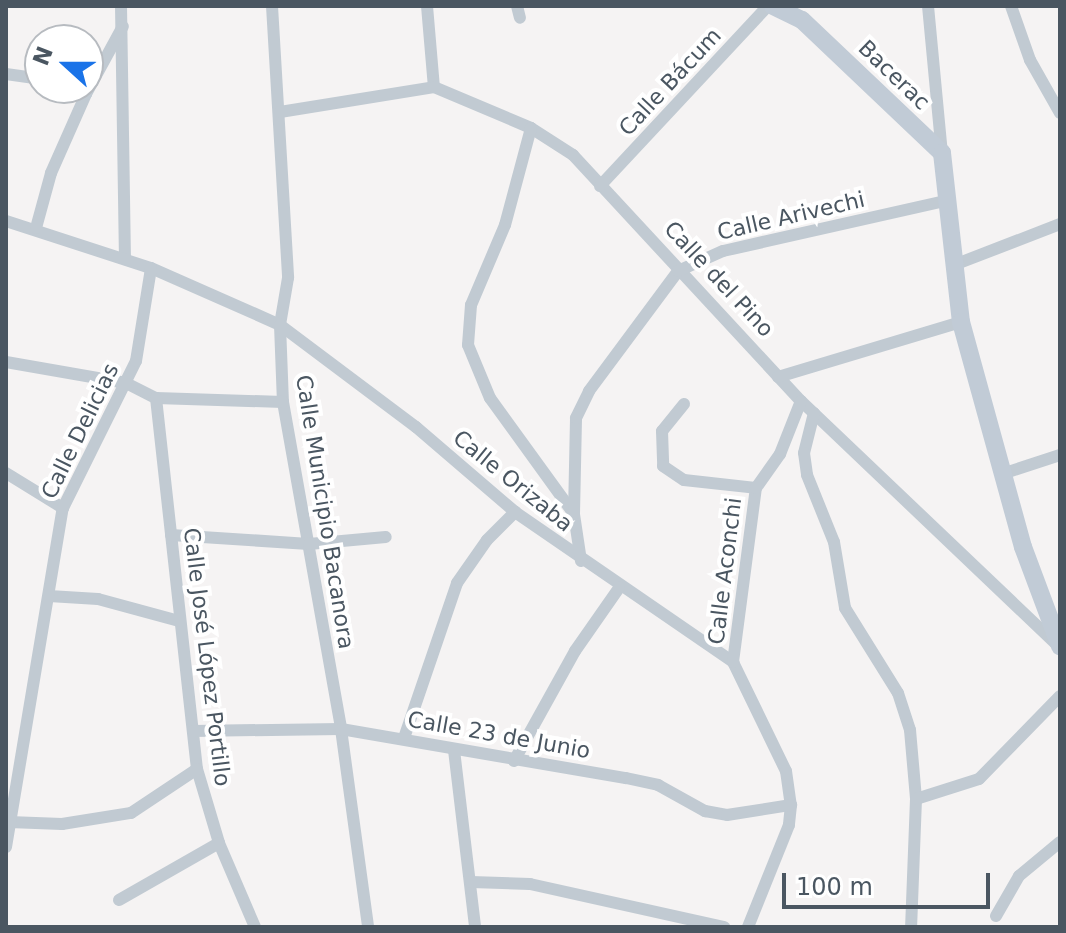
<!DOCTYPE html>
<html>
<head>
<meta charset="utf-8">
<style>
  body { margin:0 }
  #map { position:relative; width:1066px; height:933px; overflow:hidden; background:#f5f3f3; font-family:"DejaVu Sans",sans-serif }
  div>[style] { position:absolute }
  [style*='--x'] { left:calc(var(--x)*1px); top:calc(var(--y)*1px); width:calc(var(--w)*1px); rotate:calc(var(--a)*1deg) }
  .street>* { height:12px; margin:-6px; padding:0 6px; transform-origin:6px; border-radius:6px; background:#c1cad2 }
  .secondary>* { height:18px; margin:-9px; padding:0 9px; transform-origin:9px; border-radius:9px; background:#c1cbd6 }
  span { translate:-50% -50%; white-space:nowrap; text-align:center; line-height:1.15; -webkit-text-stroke:8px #fff; paint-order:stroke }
  .street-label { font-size:22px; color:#4a5661 }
  .frame { position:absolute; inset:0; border:8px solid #4a5661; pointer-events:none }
  .north { position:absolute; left:24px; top:24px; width:80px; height:80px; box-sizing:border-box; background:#fff; border:2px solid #b7bbc0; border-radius:50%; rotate:291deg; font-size:22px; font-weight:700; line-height:32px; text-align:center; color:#4a5661 }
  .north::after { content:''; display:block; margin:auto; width:28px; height:36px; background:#1a73e8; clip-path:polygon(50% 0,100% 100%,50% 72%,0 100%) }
  .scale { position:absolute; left:782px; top:873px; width:208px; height:36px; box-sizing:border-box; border:4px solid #4a5661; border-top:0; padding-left:10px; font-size:24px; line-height:28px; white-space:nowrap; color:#4a5661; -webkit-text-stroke:6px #fff; paint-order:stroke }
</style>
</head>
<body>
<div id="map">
  <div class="street">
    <div style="--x:121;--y:6;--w:253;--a:89.1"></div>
    <div style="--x:272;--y:6;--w:272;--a:86.6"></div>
    <div style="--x:288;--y:278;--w:48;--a:99.7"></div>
    <div style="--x:280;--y:325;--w:77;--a:87.8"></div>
    <div style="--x:283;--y:402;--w:332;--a:79.9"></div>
    <div style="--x:341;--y:729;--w:200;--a:82.2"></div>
    <div style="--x:427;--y:6;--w:81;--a:85.1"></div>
    <div style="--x:517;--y:6;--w:12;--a:76"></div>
    <div style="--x:928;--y:6;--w:148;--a:84.6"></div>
    <div style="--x:1011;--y:6;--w:57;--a:70.6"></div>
    <div style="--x:1030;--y:60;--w:61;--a:60.5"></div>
    <div style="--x:6;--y:74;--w:34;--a:8"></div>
    <div style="--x:68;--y:88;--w:19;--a:18"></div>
    <div style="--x:280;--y:112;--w:156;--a:-9.2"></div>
    <div style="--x:434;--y:87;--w:105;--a:22.9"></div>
    <div style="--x:531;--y:128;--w:50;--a:32.7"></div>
    <div style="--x:573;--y:155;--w:335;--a:47.2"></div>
    <div style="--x:801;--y:401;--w:354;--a:43.6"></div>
    <div style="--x:531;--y:128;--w:100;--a:105"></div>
    <div style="--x:505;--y:225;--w:87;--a:113"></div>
    <div style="--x:471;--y:305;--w:40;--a:94.3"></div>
    <div style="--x:468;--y:345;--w:57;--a:67.5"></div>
    <div style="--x:490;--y:398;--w:143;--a:54.1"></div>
    <div style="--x:600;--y:186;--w:246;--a:-47"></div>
    <div style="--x:6;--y:221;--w:152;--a:18"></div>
    <div style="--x:151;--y:268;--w:141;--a:23.8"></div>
    <div style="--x:280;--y:325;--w:170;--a:36.9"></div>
    <div style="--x:416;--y:427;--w:130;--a:40.6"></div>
    <div style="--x:515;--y:512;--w:265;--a:34.5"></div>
    <div style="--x:733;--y:662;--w:121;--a:64.1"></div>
    <div style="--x:786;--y:771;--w:34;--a:82"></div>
    <div style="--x:791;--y:805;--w:20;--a:96"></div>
    <div style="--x:789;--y:825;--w:110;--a:111.9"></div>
    <div style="--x:36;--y:228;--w:57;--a:-74.7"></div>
    <div style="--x:51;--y:173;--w:86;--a:-66.1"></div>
    <div style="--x:86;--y:94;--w:77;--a:-61.4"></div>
    <div style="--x:954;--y:265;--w:114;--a:-21.1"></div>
    <div style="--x:6;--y:362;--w:122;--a:9.9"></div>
    <div style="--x:126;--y:383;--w:34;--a:27"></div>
    <div style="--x:156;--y:398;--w:127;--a:1.8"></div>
    <div style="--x:778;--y:377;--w:191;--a:-16.7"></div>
    <div style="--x:156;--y:398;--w:373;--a:83.7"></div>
    <div style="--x:197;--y:769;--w:77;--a:73.4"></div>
    <div style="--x:219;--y:843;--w:91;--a:66.8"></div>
    <div style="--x:684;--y:404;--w:35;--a:129"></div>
    <div style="--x:662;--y:431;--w:35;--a:88"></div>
    <div style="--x:663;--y:466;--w:25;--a:34"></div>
    <div style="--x:684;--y:480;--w:72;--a:6.3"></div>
    <div style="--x:814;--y:413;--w:41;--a:104"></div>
    <div style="--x:804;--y:453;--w:22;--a:82"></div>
    <div style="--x:807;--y:475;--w:72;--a:68.1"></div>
    <div style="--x:834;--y:542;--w:67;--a:80.5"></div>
    <div style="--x:845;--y:608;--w:100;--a:58.1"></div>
    <div style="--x:898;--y:693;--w:39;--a:72"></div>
    <div style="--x:910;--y:730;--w:69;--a:85"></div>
    <div style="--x:916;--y:799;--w:128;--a:92.2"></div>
    <div style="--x:6;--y:473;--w:67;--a:31.6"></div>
    <div style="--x:1002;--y:474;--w:61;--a:-18.1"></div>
    <div style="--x:171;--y:535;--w:138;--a:3.7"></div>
    <div style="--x:309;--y:544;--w:77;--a:-5.2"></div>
    <div style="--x:581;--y:561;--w:48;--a:-98.5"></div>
    <div style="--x:574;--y:514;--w:96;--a:-88.8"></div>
    <div style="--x:576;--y:418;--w:30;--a:-64"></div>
    <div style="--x:589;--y:391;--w:149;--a:-53.4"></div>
    <div style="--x:678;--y:271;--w:49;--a:-24"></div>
    <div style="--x:723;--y:251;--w:232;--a:-12.7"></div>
    <div style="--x:49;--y:596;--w:49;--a:3.5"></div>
    <div style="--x:98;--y:599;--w:84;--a:15.2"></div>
    <div style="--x:733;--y:662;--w:176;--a:-82.5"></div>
    <div style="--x:756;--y:488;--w:42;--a:-54.8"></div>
    <div style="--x:780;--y:454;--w:57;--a:-68.4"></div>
    <div style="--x:193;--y:731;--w:148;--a:-0.8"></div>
    <div style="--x:341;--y:729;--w:289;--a:9.8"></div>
    <div style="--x:626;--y:778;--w:33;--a:12"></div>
    <div style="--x:658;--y:785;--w:54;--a:29"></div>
    <div style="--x:705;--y:811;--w:22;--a:10"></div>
    <div style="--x:727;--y:815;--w:65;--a:-8.9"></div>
    <div style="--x:404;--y:738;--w:164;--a:-71.1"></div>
    <div style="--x:457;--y:583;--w:52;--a:-55.1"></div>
    <div style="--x:487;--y:540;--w:40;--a:-45"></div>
    <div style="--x:454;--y:750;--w:178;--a:83.2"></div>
    <div style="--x:514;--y:761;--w:126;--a:-61"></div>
    <div style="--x:575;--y:651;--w:77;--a:-55.1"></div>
    <div style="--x:916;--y:799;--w:66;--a:-17.6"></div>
    <div style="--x:979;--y:779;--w:116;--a:-45.7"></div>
    <div style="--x:9;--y:822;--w:53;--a:2.2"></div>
    <div style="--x:62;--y:824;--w:70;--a:-9.1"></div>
    <div style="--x:131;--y:813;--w:79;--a:-33.7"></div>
    <div style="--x:6;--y:847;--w:344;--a:-80.5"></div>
    <div style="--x:63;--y:508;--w:164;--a:-63.6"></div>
    <div style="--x:136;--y:361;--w:94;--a:-80.8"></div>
    <div style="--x:471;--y:882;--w:59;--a:1.9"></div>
    <div style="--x:530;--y:884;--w:199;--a:12.5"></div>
    <div style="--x:119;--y:900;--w:115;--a:-29.7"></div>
    <div style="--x:996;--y:916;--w:46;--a:-60.1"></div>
    <div style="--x:1019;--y:876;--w:53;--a:-39.7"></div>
  </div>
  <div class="secondary">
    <div style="--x:773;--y:6;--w:32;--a:26"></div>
    <div style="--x:802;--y:20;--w:193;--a:43.5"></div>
    <div style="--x:942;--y:153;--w:170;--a:83.6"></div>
    <div style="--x:961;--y:322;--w:233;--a:74.6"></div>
    <div style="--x:1023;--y:547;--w:106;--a:69.5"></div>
  </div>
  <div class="street-label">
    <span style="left:894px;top:75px;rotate:44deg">Bacerac</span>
    <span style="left:670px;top:82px;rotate:-47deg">Calle Bácum</span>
    <span style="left:791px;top:216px;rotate:-13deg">Calle Arivechi</span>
    <span style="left:719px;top:279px;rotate:47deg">Calle del Pino</span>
    <span style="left:80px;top:431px;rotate:-64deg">Calle Delicias</span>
    <span style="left:513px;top:481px;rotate:39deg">Calle Orizaba</span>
    <span style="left:325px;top:512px;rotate:81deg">Calle Municipio Bacanora</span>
    <span style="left:725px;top:571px;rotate:-83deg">Calle Aconchi</span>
    <span style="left:207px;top:657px;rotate:83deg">Calle José López Portillo</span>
    <span style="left:499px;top:735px;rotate:10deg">Calle 23 de Junio</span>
  </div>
  <div class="frame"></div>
  <div class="north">N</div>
  <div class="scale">100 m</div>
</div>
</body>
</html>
